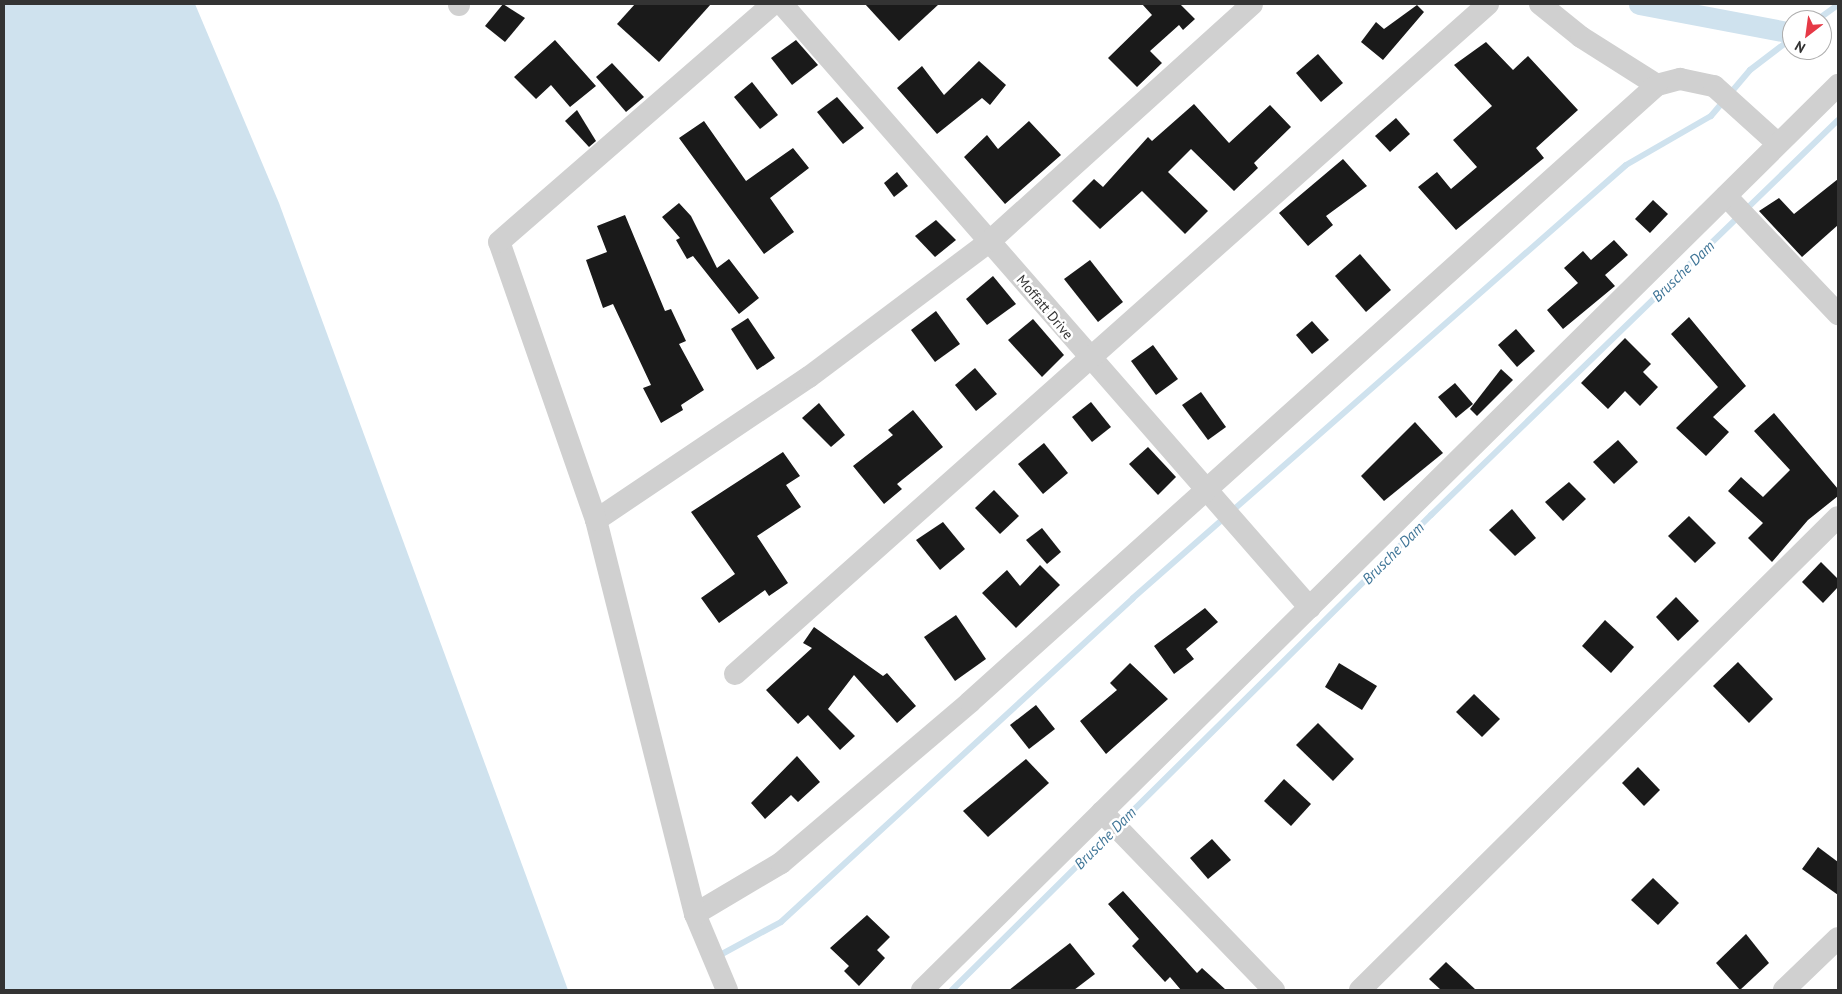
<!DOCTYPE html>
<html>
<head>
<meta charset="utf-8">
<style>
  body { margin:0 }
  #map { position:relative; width:1842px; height:994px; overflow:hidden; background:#fff; font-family:"PT Sans",sans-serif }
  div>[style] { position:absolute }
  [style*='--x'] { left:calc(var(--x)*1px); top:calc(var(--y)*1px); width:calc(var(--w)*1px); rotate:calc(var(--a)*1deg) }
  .water>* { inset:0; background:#cfe2ee }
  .stream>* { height:6px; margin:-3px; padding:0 3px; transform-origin:3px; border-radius:3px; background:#cfe2ee }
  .canal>* { height:21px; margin:-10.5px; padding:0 10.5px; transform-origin:10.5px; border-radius:10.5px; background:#cfe2ee }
  .building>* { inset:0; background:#1a1a1a }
  .minor>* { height:22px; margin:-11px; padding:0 11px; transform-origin:11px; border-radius:11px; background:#d0d0d0 }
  span { translate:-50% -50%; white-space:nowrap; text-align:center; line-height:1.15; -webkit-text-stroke:5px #fff; paint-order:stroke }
  .street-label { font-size:14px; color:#333 }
  .water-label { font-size:15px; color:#3f7597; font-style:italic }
  .frame { position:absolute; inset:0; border:5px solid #333; pointer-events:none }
  .north { position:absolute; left:1782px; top:10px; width:50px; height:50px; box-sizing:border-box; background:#fff; border:1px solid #adadad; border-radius:50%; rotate:210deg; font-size:14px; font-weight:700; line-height:20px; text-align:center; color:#333 }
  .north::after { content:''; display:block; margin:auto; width:18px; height:22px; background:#e63946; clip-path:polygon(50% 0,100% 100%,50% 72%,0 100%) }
</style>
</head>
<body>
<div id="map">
  <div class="water">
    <div style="clip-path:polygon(4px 4px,195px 4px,279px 203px,568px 990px,4px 990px)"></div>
  </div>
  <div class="stream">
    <div style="--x:1817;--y:20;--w:26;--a:-36"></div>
    <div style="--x:722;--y:954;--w:67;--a:-28.5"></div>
    <div style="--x:781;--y:922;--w:478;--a:-42.6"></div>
    <div style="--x:1133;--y:598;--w:656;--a:-41.29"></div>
    <div style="--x:1626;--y:165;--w:98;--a:-30"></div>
    <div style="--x:1711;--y:116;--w:60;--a:-49.7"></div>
    <div style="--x:1750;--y:70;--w:53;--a:-37.3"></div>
    <div style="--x:952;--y:990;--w:675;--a:-44.76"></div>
    <div style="--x:1431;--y:515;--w:567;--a:-44.14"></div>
  </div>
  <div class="canal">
    <div style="--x:1639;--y:4;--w:156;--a:10.7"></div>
  </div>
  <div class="building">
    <div style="clip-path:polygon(503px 4px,525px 18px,505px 42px,485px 26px)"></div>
    <div style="clip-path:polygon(635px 4px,711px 4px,659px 62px,617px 24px)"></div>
    <div style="clip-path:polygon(865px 4px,939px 4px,899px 41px)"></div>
    <div style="clip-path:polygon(1142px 4px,1180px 4px,1195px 19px,1183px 30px,1179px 25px,1150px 51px,1162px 63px,1137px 87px,1108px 58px,1152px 15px)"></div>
    <div style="clip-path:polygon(1417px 5px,1424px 12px,1383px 60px,1361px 42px,1376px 22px,1384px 29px)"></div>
    <div style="clip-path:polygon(555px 40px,596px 86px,570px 107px,551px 85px,536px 99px,514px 77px)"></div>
    <div style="clip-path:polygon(796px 40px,818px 65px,792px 85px,771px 58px)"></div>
    <div style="clip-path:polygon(1486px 42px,1513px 70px,1528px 56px,1578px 110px,1536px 148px,1544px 158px,1456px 230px,1418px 187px,1437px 172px,1451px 189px,1477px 167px,1453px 140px,1492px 106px,1454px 65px)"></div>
    <div style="clip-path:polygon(1318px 54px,1343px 83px,1321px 102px,1296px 73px)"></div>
    <div style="clip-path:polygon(979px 61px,1006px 85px,990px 105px,982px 98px,937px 134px,897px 88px,922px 66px,944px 95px)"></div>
    <div style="clip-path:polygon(612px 63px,644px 97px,626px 112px,596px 77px)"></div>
    <div style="clip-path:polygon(752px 82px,778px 115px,760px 129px,734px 97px)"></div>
    <div style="clip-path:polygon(837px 97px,864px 128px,843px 144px,817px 112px)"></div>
    <div style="clip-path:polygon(1194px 104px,1229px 143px,1270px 105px,1291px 127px,1254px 163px,1258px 168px,1234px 191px,1191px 149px,1168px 172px,1208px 211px,1185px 234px,1142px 191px,1100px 229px,1072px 201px,1094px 179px,1103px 187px,1148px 137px,1152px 141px)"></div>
    <div style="clip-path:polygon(577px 110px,596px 141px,589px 147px,565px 121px)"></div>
    <div style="clip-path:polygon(1396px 118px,1410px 134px,1390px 152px,1375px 136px)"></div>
    <div style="clip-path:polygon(704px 121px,746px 181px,793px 148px,809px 168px,770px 198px,794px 232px,764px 254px,679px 138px)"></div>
    <div style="clip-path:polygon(1029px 121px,1061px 155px,1005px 204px,964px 157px,987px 135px,998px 149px)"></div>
    <div style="clip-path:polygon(1343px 159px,1367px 186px,1326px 216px,1333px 225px,1308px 246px,1279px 213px)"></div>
    <div style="clip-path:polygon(897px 172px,908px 186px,894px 197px,884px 183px)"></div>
    <div style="clip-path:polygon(1838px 179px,1838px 225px,1802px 257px,1759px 211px,1779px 198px,1794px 214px)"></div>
    <div style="clip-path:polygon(1653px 200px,1668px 214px,1650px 233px,1635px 219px)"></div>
    <div style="clip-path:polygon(679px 203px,691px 216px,717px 268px,729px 259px,759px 298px,739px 314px,693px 256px,687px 259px,676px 240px,680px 238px,662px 217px)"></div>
    <div style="clip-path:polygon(625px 215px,665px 311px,671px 309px,686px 341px,679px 344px,704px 390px,681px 405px,683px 410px,661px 423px,643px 388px,651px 385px,613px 304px,603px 308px,586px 260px,607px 252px,597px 226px)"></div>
    <div style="clip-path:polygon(936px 220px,956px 240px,935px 257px,915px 236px)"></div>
    <div style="clip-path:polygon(1614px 240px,1628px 255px,1605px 275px,1615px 286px,1563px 329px,1547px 310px,1578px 283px,1564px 268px,1583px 251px,1591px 260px)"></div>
    <div style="clip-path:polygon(1360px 254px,1391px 290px,1366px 312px,1335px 276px)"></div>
    <div style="clip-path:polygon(1090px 260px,1123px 302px,1098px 322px,1064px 279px)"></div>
    <div style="clip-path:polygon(993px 276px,1016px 304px,987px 325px,966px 299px)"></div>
    <div style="clip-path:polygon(936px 311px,960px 344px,935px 362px,911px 330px)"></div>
    <div style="clip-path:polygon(1689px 317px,1746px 386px,1713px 417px,1729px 432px,1706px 456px,1676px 428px,1718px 387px,1671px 334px)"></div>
    <div style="clip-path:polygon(748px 318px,775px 358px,757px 370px,731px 329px)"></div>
    <div style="clip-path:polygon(1033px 319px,1064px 355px,1042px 377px,1008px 340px)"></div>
    <div style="clip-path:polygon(1312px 321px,1329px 340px,1312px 354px,1296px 335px)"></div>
    <div style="clip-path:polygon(1516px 329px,1535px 351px,1517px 367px,1498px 345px)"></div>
    <div style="clip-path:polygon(1625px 338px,1651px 364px,1643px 372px,1658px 387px,1640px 406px,1625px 391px,1608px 409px,1581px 383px)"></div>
    <div style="clip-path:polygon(1153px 345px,1178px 379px,1156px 395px,1131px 361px)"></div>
    <div style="clip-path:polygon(975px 368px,997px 394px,976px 411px,955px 385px)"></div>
    <div style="clip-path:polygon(1501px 369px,1513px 380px,1477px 416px,1470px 409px)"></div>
    <div style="clip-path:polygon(1455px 383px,1473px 404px,1456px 418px,1438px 397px)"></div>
    <div style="clip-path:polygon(1201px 392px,1226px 427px,1208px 440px,1182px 405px)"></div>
    <div style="clip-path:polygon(1091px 402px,1111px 427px,1092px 442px,1072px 417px)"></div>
    <div style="clip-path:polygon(819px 403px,845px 435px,831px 447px,802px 418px)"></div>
    <div style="clip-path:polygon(913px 410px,943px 447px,897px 484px,902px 489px,884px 504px,853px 466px,893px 435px,888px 430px)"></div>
    <div style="clip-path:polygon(1774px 413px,1838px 489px,1838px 496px,1808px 520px,1772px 562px,1748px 538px,1763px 523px,1728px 491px,1741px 477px,1763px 497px,1790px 470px,1754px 431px)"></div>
    <div style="clip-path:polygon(1415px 422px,1443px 453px,1384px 501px,1361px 476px)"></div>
    <div style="clip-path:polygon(1618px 440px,1638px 462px,1614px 484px,1593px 462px)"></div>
    <div style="clip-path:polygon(1044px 443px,1068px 473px,1043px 494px,1018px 464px)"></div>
    <div style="clip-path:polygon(1148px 447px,1176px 477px,1158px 495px,1129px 464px)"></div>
    <div style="clip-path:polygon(783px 452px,800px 476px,786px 485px,801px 507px,757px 536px,788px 583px,769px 596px,765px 590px,719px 623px,701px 598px,735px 574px,691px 512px)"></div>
    <div style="clip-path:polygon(1569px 482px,1586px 499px,1563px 521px,1545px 502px)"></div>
    <div style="clip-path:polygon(994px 490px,1019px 516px,1000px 534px,975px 508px)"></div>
    <div style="clip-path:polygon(1512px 509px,1536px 538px,1515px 556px,1489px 530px)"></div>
    <div style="clip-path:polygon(1689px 516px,1716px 543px,1695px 563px,1668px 536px)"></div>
    <div style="clip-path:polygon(943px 522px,965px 549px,940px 570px,916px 540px)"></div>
    <div style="clip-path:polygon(1042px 528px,1061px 552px,1047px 564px,1026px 540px)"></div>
    <div style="clip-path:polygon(1821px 562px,1838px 579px,1838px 587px,1823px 603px,1802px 582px)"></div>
    <div style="clip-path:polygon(1040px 565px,1060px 585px,1016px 628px,982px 593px,1007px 570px,1020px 586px)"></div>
    <div style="clip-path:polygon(1676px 597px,1699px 621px,1678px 641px,1656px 617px)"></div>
    <div style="clip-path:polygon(1205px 608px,1218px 622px,1186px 649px,1194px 659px,1174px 674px,1154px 646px)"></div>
    <div style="clip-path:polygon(956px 615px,986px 659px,955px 681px,924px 637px)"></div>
    <div style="clip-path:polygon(1605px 620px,1634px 647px,1611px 673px,1582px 646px)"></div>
    <div style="clip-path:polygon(814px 627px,883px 676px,887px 673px,916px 706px,897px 723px,854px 675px,828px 709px,855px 736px,840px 750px,808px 715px,798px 724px,766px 690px,812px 648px,803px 643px)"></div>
    <div style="clip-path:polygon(1738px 662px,1773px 699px,1749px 723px,1713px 686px)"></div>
    <div style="clip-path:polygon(1130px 663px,1168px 699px,1106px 754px,1080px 721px,1117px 690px,1110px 683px)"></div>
    <div style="clip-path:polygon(1339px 663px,1377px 686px,1362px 710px,1325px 687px)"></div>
    <div style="clip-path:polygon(1474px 694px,1500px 719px,1482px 737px,1456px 712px)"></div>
    <div style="clip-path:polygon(1036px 705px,1055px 729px,1029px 749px,1010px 725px)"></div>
    <div style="clip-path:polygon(1318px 723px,1354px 759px,1333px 781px,1296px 745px)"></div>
    <div style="clip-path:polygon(797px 756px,820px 782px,798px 802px,791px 795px,765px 819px,751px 803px)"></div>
    <div style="clip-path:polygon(1026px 759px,1049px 783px,988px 837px,963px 811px)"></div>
    <div style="clip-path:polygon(1638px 767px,1660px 790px,1644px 806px,1622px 783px)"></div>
    <div style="clip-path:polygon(1284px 779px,1311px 804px,1291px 826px,1264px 801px)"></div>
    <div style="clip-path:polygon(1212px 839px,1231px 860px,1208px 879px,1190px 858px)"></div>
    <div style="clip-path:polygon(1818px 847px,1838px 862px,1838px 895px,1802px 869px)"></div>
    <div style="clip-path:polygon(1653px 878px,1679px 903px,1658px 925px,1631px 900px)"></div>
    <div style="clip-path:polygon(1123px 891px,1197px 973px,1202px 968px,1226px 990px,1181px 990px,1170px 977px,1165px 982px,1132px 946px,1139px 939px,1108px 904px)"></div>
    <div style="clip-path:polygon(867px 915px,890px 937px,877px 950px,885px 958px,859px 986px,844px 971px,849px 966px,830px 948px)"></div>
    <div style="clip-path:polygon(1746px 934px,1769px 963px,1740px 990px,1716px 963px)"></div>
    <div style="clip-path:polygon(1070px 943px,1095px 974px,1074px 990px,1009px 990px)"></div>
    <div style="clip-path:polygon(1446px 962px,1476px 990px,1441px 990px,1429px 979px)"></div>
  </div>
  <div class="minor">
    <div style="--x:782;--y:4;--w:802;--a:48.84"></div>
    <div style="--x:1540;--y:4;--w:53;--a:38.8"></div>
    <div style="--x:1581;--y:37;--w:90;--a:32.3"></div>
    <div style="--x:1657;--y:85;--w:24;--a:-15"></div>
    <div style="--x:1680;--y:79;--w:35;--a:12"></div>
    <div style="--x:1714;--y:86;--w:85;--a:42.1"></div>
    <div style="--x:459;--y:5;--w:1;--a:-90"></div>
    <div style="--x:1726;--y:196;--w:163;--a:46.5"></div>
    <div style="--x:596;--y:520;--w:257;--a:-33.9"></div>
    <div style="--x:809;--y:377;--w:226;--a:-36.9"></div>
    <div style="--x:990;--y:241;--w:353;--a:-42.1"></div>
    <div style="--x:735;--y:674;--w:1008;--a:-41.66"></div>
    <div style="--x:1102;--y:812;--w:248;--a:46"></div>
    <div style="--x:695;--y:914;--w:100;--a:-30.7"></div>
    <div style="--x:781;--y:863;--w:248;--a:-40.4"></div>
    <div style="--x:970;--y:702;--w:923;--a:-41.93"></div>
    <div style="--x:727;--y:990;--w:82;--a:-112.8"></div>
    <div style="--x:695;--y:914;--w:406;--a:-104.1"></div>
    <div style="--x:596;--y:520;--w:294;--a:-109.2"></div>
    <div style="--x:499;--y:242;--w:363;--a:-41"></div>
    <div style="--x:922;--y:990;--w:1288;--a:-44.65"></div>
    <div style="--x:1360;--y:990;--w:672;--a:-44.7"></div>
    <div style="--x:1784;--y:990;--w:75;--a:-43.9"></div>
  </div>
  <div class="street-label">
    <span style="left:1045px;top:307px;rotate:50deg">Moffatt Drive</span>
  </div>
  <div class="water-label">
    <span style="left:1683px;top:271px;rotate:-44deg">Brusche Dam</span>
    <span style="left:1393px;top:553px;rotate:-45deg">Brusche Dam</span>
    <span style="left:1105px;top:838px;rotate:-45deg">Brusche Dam</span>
  </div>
  <div class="frame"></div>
  <div class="north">N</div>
</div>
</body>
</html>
